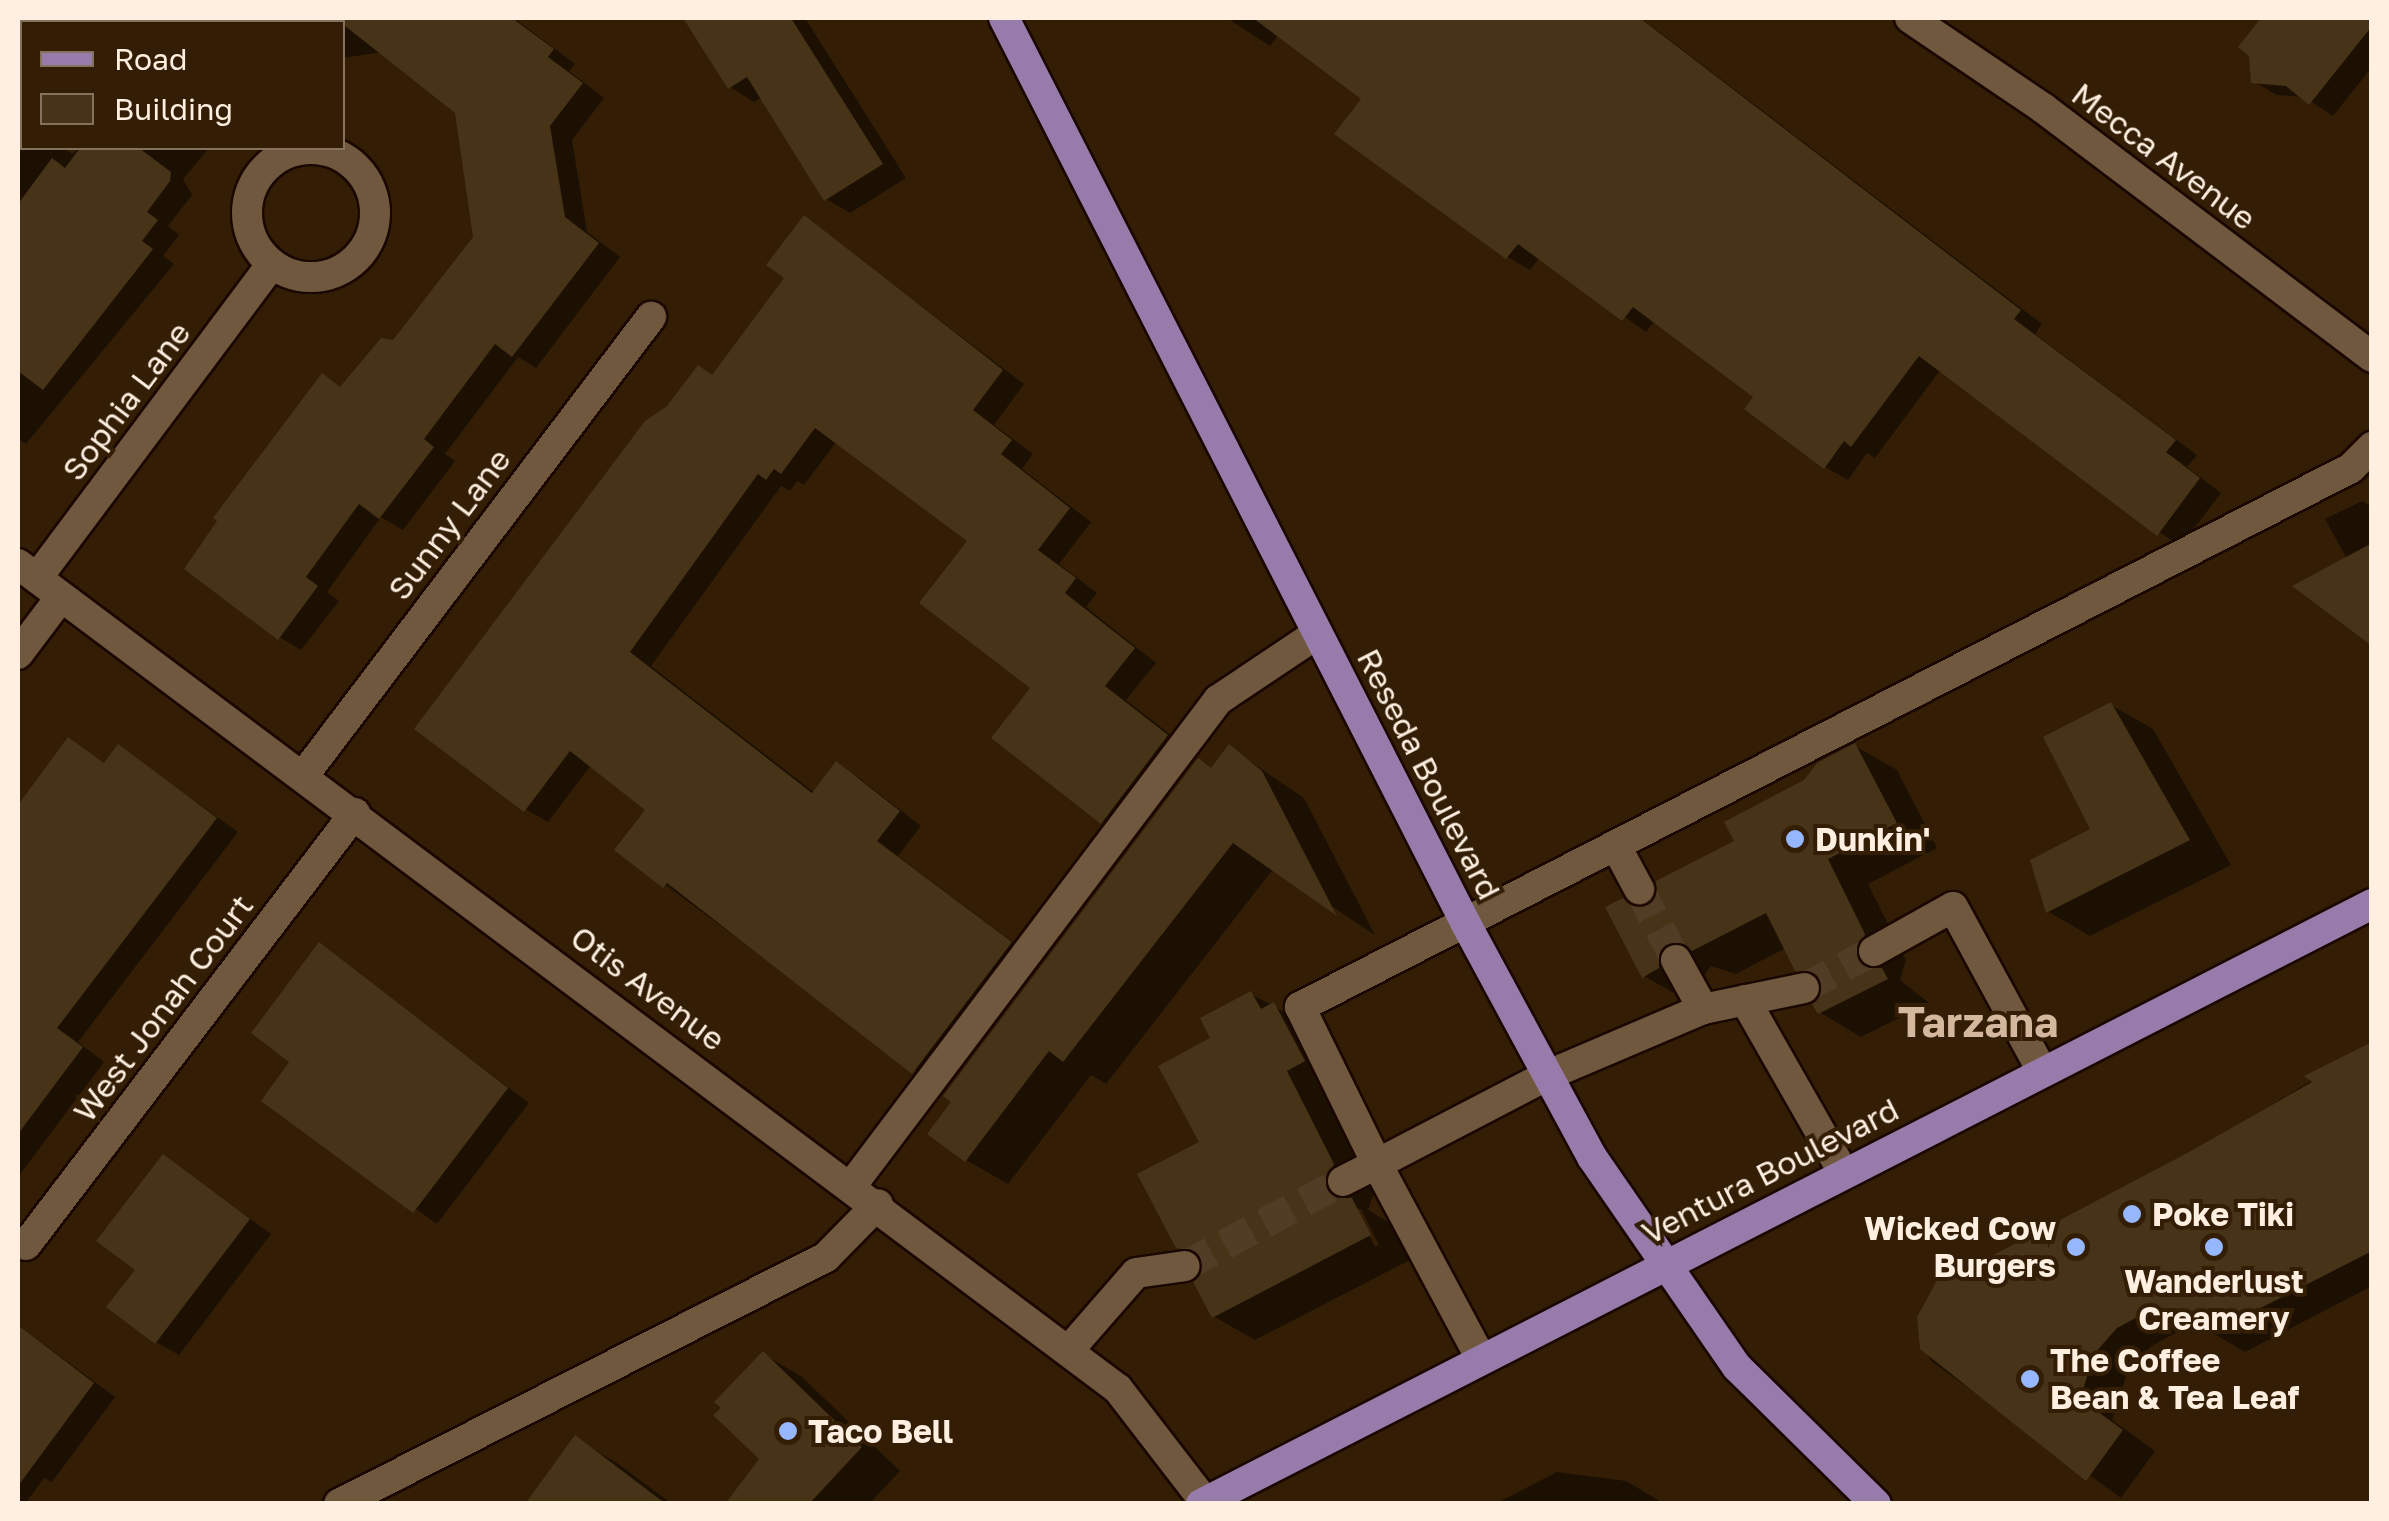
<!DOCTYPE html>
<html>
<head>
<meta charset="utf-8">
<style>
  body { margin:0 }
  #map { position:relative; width:2389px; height:1521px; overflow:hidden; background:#331e05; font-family:"Golos Text",sans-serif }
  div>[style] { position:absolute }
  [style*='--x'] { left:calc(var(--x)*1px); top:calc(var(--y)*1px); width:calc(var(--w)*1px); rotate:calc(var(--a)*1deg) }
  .shadow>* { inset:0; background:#0007 }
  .building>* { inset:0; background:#463318 }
  .minor-tunnel>* { height:30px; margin-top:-15px; transform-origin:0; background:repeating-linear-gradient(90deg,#513d26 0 30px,transparent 0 45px) }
  .roads { filter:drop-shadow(2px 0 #1a0700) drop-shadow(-2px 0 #1a0700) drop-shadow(0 2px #1a0700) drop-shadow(0 -2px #1a0700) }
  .minor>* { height:30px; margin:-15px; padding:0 15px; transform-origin:15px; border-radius:15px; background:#70583f }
  .minor>.ring { margin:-15px; padding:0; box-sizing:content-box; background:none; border:30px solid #70583f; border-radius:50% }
  .major>* { height:30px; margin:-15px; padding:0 15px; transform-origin:15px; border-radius:15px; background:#977cab }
  .dots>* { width:28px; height:28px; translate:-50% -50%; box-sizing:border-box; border:5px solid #331e05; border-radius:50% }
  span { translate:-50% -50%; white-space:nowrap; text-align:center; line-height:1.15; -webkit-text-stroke:8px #331e05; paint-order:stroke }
  .street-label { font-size:32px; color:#feefe1 }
  .poi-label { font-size:32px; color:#feefe1; font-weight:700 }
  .left { translate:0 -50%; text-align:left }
  .right { translate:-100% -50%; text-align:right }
  .district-label { font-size:42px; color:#d4b89d; font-weight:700 }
  .frame { position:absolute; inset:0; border:20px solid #feefe1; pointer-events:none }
  .legend { position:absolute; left:20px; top:20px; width:325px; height:130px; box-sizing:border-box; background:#331e05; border:2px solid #84725d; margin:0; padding:12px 18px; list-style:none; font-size:30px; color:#feefe1 }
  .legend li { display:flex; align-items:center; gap:20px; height:50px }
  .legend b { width:50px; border:2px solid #84725d }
</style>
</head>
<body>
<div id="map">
  <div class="shadow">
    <div style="clip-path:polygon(151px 18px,514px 18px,575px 64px,569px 71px,604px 98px,572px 140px,587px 232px,620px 257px,536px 368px,518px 357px,445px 454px,455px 461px,403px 530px,381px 517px,327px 592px,339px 601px,301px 650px,279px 637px,322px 376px,342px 388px,394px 343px,475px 238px,457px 112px,384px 52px,342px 58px,342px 22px,148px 22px)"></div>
    <div style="clip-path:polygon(686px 18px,805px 18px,906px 178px,850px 213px,826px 199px,762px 97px,754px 102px,730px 87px)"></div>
    <div style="clip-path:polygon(1227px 18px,1641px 18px,2042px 324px,2035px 334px,2197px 455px,2187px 467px,2221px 493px,2180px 547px,1941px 369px,1875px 458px,1867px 453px,1848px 480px,1825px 467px,1756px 397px,1655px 320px,1646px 332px,1540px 257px,1530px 270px,1508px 257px,1365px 99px,1279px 34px,1270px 46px)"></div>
    <div style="clip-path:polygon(2265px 18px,2372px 18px,2372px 67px,2333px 116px,2304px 97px,2276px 95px,2254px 81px,2252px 54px,2242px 46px)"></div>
    <div style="clip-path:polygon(18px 113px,22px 148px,64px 148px,72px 154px,79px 148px,209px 148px,183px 179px,192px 195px,168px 226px,179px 235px,163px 256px,174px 264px,26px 444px,18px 439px)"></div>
    <div style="clip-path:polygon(805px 218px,1024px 384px,994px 425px,1033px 454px,1022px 469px,1091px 522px,1059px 564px,1097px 593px,1086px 607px,1156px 663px,1126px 700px,1189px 749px,1125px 835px,1102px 822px,1033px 687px,971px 540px,837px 441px,804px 485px,797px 481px,790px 491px,781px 486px,651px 666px,815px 793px,836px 765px,859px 778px,921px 826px,898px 856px,1033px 957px,936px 1085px,617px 849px,649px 810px,591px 765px,548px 822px,525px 809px,714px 377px,788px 277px)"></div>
    <div style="clip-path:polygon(2362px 501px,2372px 507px,2372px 643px,2347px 559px,2325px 519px)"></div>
    <div style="clip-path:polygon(2111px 705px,2153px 729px,2231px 865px,2090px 936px,2049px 912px,2033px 862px,2093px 830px)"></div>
    <div style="clip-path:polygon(68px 740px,106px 764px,119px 747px,238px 832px,78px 1042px,104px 1062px,18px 1177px,18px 805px)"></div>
    <div style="clip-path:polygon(1855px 746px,1897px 770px,1937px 848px,1868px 884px,1906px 960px,1900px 980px,1929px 1003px,1861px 1037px,1819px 1012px,1823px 984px,1797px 969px,1786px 948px,1736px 974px,1711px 966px,1686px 1000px,1644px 976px,1638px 910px,1738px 843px)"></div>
    <div style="clip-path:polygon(1229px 747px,1304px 798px,1375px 935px,1274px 868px,1106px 1084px,1091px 1075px,1008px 1184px,966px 1160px)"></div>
    <div style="clip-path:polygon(320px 945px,529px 1103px,437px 1224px,264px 1101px,293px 1061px)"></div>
    <div style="clip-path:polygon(evenodd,1251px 994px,1316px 1029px,1375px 1190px,1368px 1210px,1394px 1225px,1412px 1259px,1255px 1340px,1213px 1316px,1204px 1262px,1178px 1247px,1202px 1143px,1214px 1039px,1251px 994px,1355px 1209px,1361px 1209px,1379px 1245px,1375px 1247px,1355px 1209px)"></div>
    <div style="clip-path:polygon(2372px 1044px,2372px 1286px,2245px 1352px,2206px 1329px,2177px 1332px,2150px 1347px,2127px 1373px,2112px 1420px,2155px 1451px,2121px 1498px,1931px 1361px,1918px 1332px,1942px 1277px,1985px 1263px,2192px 1153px)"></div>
    <div style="clip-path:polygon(164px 1157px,271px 1234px,179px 1355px,156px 1342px,138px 1269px)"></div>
    <div style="clip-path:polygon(18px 1325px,115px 1397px,52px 1482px,44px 1478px,25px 1504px,18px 1504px)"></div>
    <div style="clip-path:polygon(763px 1354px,802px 1377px,900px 1471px,869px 1504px,728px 1504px,762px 1459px)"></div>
    <div style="clip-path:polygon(575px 1439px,617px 1463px,672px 1504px,528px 1503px)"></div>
    <div style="clip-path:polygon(1557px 1472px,1626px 1481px,1665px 1504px,1495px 1504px)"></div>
  </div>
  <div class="building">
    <div style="clip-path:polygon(335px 18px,512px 18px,554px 49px,548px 57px,583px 83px,550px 126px,565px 217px,599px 243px,512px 357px,495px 344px,424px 439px,434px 447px,379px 519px,359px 504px,306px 577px,318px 586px,278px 640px,184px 569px,217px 521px,213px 518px,322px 373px,340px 387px,381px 338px,393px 340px,473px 237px,455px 113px)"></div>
    <div style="clip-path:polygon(683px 18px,791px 18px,883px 164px,824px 201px,747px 77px,728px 89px)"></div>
    <div style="clip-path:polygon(1253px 18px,1640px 18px,2021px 310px,2014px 319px,2176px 440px,2166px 452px,2200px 478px,2157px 536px,1919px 356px,1851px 447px,1844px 441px,1824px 469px,1744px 409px,1753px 397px,1633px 307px,1622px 321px,1518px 244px,1506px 259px,1334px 134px,1361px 99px)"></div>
    <div style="clip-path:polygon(2261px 18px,2372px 18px,2372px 26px,2309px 105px,2286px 86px,2251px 83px,2249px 56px,2238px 47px)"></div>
    <div style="clip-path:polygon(80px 148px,139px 148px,171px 172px,170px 181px,147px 212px,158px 220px,142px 241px,153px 249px,43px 390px,18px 371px,18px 204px,52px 158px,65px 168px)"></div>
    <div style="clip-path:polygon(804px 215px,1003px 370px,973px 410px,1012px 440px,1001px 454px,1070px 508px,1038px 550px,1076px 578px,1065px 593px,1135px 648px,1105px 686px,1168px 735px,1101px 824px,991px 738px,1030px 688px,919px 603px,967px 541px,815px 428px,781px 474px,774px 469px,766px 480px,758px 474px,630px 652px,812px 793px,836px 761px,900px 811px,877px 841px,1012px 942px,912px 1074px,667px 883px,663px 888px,614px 850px,645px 810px,570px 751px,524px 812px,414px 729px,645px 421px,667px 406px,698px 365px,712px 375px,784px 278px,766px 265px)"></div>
    <div style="clip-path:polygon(2372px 543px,2372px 646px,2292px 586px)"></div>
    <div style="clip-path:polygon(2111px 702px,2190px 840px,2046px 913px,2030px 860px,2090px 829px,2043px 737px)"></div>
    <div style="clip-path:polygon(68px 737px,104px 763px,118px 744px,217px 818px,57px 1028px,83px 1047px,18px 1134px,18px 805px)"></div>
    <div style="clip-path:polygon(1855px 743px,1897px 823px,1828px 859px,1865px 934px,1857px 959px,1865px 967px,1882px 968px,1888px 979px,1818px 1014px,1812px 1004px,1822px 993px,1819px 976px,1795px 971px,1766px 913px,1692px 951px,1668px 943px,1660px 951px,1659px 968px,1642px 978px,1605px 907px,1623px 898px,1637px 908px,1649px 905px,1656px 881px,1734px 841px,1724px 822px,1804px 780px,1817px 763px)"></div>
    <div style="clip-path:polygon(1229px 744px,1262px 771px,1337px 916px,1233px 843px,1063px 1062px,1049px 1051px,965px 1162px,927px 1134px,951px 1102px,943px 1096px,1198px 758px,1211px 768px)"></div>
    <div style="clip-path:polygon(319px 942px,508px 1088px,413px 1213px,261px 1101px,289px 1062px,251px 1033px)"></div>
    <div style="clip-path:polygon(1251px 991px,1261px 1009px,1274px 1002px,1305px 1061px,1287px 1071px,1334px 1164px,1326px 1188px,1334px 1197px,1352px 1198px,1371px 1235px,1212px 1318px,1193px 1282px,1203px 1272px,1200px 1255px,1176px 1248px,1137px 1174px,1199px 1142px,1158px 1066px,1210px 1038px,1200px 1018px)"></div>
    <div style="clip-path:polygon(2372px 1042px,2372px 1251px,2210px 1334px,2177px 1310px,2143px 1314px,2117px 1328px,2094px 1354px,2080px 1399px,2123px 1430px,2086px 1481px,1920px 1349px,1917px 1317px,1940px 1275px,1984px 1260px,2191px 1151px,2312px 1082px,2304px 1076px)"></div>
    <div style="clip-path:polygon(163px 1154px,250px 1219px,155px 1344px,106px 1307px,135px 1270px,96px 1241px)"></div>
    <div style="clip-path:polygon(18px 1325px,94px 1383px,18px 1486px)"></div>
    <div style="clip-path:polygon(763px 1351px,862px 1447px,809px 1504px,725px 1504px,759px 1459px,713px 1415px,721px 1408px,714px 1402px)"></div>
    <div style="clip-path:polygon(575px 1435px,666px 1504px,525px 1504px)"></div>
  </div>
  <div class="minor-tunnel">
    <div style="--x:1639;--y:889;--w:80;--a:62.5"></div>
    <div style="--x:1804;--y:988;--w:79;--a:-27.9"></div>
    <div style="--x:1185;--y:1266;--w:179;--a:-28.3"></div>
  </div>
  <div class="roads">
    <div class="minor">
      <div style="--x:1910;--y:18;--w:161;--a:34.1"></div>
      <div style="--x:2043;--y:108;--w:413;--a:37.1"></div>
      <div class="ring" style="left:247px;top:149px;width:98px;height:98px"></div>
      <div style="--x:18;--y:564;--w:1375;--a:36.87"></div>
      <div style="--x:1118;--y:1389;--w:143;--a:52.4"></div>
      <div style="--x:37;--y:578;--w:392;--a:-53.2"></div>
      <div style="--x:18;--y:654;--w:71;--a:-53"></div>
      <div style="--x:304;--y:775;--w:575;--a:-52.85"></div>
      <div style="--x:1617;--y:848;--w:47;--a:61.8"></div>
      <div style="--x:1874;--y:951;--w:90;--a:-29.1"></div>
      <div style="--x:1953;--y:907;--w:187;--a:61.5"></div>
      <div style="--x:1676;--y:960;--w:56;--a:61.1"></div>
      <div style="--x:1703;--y:1009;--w:103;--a:-11.7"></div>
      <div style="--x:1745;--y:1000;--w:198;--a:60.3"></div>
      <div style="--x:1703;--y:1009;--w:168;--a:156.9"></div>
      <div style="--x:1548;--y:1075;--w:193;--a:152.5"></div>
      <div style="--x:1377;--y:1164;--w:175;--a:-116.1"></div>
      <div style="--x:1300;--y:1007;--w:1181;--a:-27.15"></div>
      <div style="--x:2351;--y:468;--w:30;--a:-45"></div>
      <div style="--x:1343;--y:1181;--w:38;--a:-27"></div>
      <div style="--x:1377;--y:1164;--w:221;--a:61.9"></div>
      <div style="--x:852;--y:1185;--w:608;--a:-52.96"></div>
      <div style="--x:1218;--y:700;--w:120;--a:-33.8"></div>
      <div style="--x:26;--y:1245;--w:543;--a:-52.71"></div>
      <div style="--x:1068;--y:1351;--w:103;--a:-48.9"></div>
      <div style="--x:1136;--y:1273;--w:49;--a:-8.1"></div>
      <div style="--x:339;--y:1504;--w:546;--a:-26.89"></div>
      <div style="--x:826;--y:1257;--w:74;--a:-45.5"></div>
    </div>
    <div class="major">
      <div style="--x:1004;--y:18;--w:1017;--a:62.98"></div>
      <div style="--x:1466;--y:924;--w:265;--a:61.6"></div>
      <div style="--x:1592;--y:1157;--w:255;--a:55.4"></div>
      <div style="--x:1737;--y:1367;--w:195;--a:44.6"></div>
      <div style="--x:1201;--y:1504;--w:1316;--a:-27.13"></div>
    </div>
  </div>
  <div class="dots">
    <div style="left:1795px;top:839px;background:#96b6fd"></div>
    <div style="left:2132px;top:1214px;background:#96b6fd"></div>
    <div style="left:2076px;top:1247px;background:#96b6fd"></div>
    <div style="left:2214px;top:1247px;background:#96b6fd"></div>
    <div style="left:2030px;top:1379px;background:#96b6fd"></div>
    <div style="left:788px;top:1431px;background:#96b6fd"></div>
  </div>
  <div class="street-label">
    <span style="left:2164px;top:156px;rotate:37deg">Mecca Avenue</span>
    <span style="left:126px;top:401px;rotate:-53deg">Sophia Lane</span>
    <span style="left:449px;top:524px;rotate:-53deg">Sunny Lane</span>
    <span style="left:1429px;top:774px;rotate:63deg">Reseda Boulevard</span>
    <span style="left:648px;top:988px;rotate:37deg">Otis Avenue</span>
    <span style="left:163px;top:1008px;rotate:-53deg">West Jonah Court</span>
    <span style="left:1770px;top:1171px;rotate:-27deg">Ventura Boulevard</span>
  </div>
  <div class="poi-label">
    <span class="left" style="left:1815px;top:839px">Dunkin'</span>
    <span class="left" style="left:2152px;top:1214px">Poke Tiki</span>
    <span class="right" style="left:2056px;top:1247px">Wicked Cow<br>Burgers</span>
    <span style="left:2214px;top:1300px">Wanderlust<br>Creamery</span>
    <span class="left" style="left:2050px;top:1379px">The Coffee<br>Bean &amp; Tea Leaf</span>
    <span class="left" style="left:808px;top:1431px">Taco Bell</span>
  </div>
  <div class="district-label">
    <span style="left:1978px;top:1021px">Tarzana</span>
  </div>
  <div class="frame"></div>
  <ul class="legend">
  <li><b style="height:12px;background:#977cab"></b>Road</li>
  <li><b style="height:28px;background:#463318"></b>Building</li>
  </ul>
</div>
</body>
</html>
